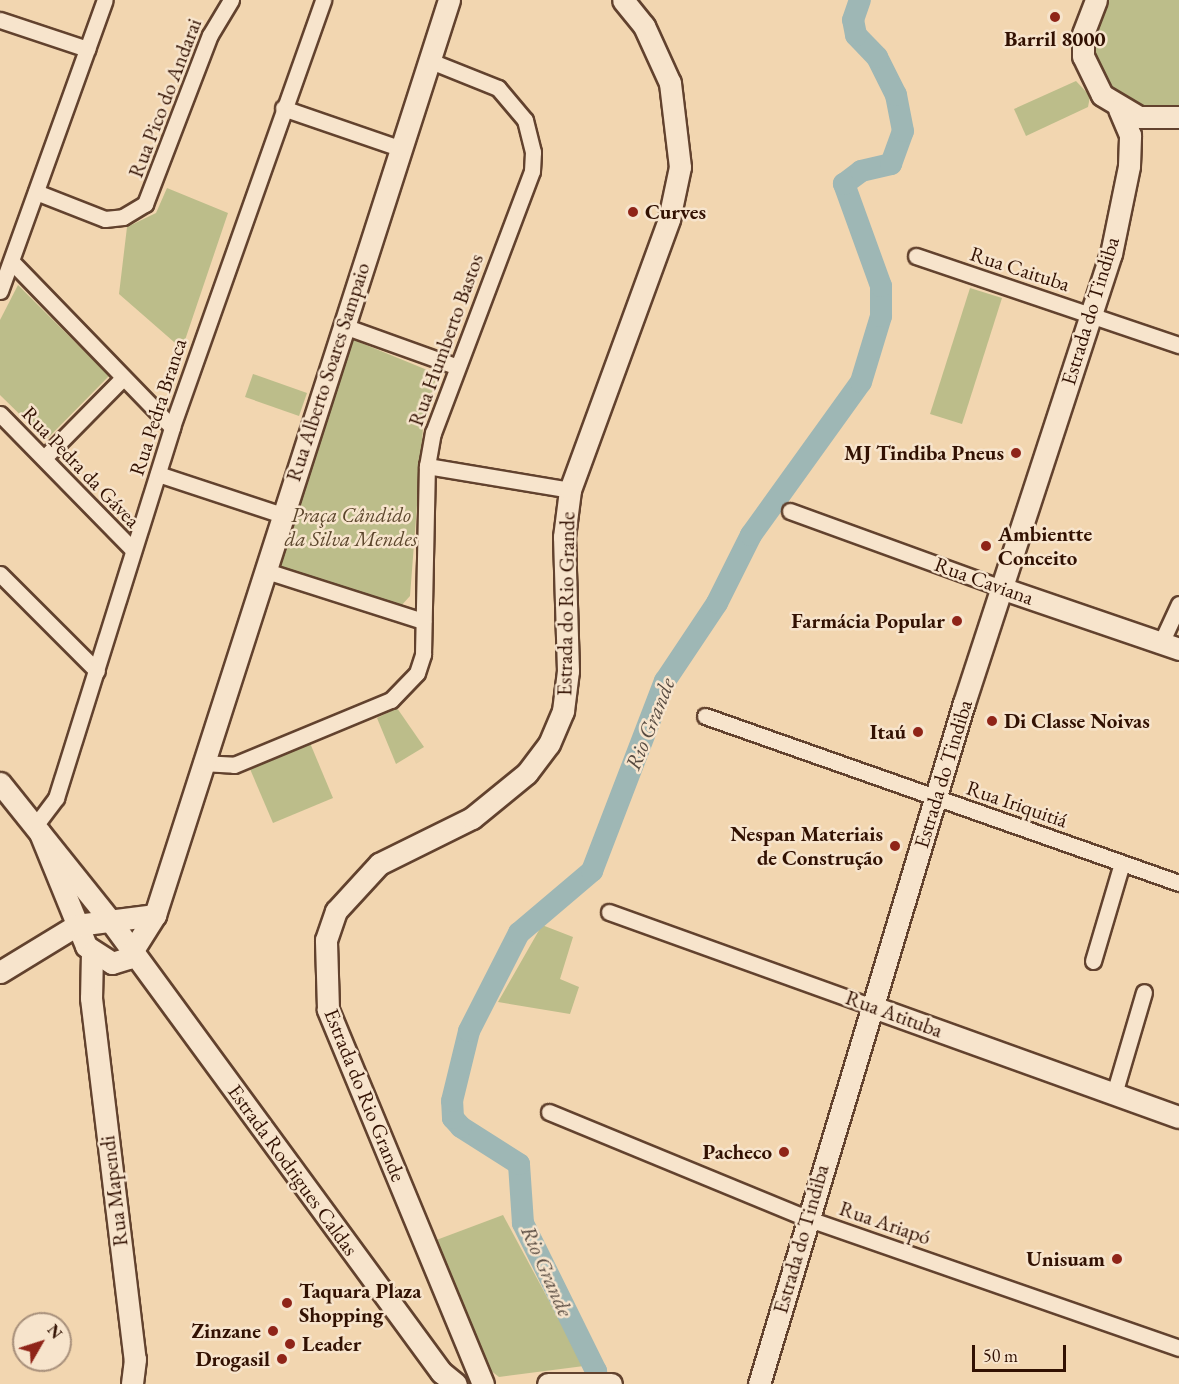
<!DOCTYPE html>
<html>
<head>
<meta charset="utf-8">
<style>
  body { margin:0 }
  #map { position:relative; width:1179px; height:1384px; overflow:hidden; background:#f2d6b0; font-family:"EB Garamond",serif }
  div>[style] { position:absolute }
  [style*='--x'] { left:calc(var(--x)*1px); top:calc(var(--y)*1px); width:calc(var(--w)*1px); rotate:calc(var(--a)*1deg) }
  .green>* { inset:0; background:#bcbd8a }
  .river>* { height:22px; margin:-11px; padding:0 11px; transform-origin:11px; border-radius:11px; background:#9eb7b5 }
  .roads { filter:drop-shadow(2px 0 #62422e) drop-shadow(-2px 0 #62422e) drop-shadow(0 2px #62422e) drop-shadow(0 -2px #62422e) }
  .street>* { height:15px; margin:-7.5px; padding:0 7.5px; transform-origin:7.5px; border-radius:7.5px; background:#f7e4cc }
  .secondary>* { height:21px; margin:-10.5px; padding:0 10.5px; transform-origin:10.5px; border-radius:10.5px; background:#f7e4cc }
  .dots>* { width:16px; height:16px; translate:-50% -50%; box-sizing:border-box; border:3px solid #f7e4cc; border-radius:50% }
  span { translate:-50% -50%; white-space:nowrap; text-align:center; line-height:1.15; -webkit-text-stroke:5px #f7e4cc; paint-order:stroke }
  .poi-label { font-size:21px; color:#321102; font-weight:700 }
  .left { translate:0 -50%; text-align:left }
  .right { translate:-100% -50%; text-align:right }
  .street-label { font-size:21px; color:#321102 }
  .park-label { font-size:21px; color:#5b452b; font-style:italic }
  .water-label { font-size:22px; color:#584b41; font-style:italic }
  .north { position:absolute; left:12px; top:1312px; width:60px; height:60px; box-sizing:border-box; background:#f7e4cc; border:2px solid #a8907b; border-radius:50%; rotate:51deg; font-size:16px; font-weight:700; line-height:24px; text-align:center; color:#321102 }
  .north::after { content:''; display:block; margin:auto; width:21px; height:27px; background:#8f2418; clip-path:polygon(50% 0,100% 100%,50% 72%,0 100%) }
  .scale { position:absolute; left:972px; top:1345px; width:94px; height:27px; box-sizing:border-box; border:3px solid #321102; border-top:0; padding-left:8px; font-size:18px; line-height:21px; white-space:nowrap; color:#321102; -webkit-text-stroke:4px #f7e4cc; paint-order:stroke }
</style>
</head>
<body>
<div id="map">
  <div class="green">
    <div style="clip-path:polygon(1106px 0,1179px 0,1179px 111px,1152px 115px,1116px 100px,1089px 48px)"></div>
    <div style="clip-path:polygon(1076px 81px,1090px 96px,1088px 107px,1026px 136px,1014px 109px)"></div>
    <div style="clip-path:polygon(167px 188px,228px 213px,182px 349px,119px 294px,127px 227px,156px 213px)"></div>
    <div style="clip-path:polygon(18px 285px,109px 376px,46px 440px,0 395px,0 320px)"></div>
    <div style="clip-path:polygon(970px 288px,1002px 298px,962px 424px,930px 414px)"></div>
    <div style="clip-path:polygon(354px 340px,437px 374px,423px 428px,410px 596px,400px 607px,276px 566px,347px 341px)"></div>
    <div style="clip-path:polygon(253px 374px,307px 393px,299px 416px,245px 397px)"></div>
    <div style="clip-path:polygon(397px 708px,424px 747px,396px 764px,377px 718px)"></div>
    <div style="clip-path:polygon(310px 743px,333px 798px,273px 823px,250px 769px)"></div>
    <div style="clip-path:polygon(542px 925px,573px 937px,560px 979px,579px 987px,570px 1014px,498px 1002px)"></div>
    <div style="clip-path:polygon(503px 1215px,584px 1366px,499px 1377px,481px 1363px,431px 1242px)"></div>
  </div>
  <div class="river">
    <div style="--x:597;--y:1384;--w:13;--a:-94"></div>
    <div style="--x:596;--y:1371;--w:165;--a:-116.3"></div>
    <div style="--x:523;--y:1223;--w:59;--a:-93.9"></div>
    <div style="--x:519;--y:1164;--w:69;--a:-147.5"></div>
    <div style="--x:461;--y:1127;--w:12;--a:-132"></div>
    <div style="--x:453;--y:1118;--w:17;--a:-93"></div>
    <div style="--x:452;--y:1101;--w:72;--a:-76.3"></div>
    <div style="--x:469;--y:1031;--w:110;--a:-63"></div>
    <div style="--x:519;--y:933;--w:96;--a:-40.3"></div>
    <div style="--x:592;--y:871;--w:204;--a:-69"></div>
    <div style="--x:665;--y:681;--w:94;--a:-56.3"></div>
    <div style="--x:717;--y:603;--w:76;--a:-63.4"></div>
    <div style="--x:751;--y:535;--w:188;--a:-54.3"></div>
    <div style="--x:861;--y:382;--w:69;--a:-73.1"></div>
    <div style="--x:881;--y:316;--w:30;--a:-90"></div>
    <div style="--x:881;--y:286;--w:109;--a:-109.9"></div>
    <div style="--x:844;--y:184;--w:21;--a:-37"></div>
    <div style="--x:861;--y:171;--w:31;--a:-13"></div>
    <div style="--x:891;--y:164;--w:35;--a:-70"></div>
    <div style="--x:903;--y:131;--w:37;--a:-101"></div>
    <div style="--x:896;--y:95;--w:42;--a:-116.6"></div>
    <div style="--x:877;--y:57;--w:30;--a:-134"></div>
    <div style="--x:856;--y:35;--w:15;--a:-101"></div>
    <div style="--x:853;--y:20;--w:21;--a:-71"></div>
  </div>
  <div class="roads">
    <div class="street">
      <div style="--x:0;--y:20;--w:92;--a:18.4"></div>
      <div style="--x:283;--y:108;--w:123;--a:19"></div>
      <div style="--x:36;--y:192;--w:74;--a:21.4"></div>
      <div style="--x:105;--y:219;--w:18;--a:-6"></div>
      <div style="--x:123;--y:217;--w:26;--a:-31"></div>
      <div style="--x:145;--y:204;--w:181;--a:-69"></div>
      <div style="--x:210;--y:35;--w:41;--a:-59"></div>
      <div style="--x:916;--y:256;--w:278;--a:18.7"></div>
      <div style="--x:12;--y:262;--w:230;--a:45.9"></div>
      <div style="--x:0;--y:291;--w:309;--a:-70.2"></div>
      <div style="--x:344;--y:326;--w:118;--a:19.8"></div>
      <div style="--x:0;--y:414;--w:190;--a:45.6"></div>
      <div style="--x:44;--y:458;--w:112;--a:-45.4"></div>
      <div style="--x:427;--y:466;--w:145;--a:9.5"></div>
      <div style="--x:158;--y:474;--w:131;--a:18.3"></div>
      <div style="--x:790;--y:511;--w:225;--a:20"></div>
      <div style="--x:266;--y:571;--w:165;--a:17.7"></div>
      <div style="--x:0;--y:574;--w:137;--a:45"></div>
      <div style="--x:1161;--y:643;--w:43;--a:-65.2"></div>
      <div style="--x:705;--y:716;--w:503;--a:19.41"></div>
      <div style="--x:201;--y:763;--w:33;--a:3"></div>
      <div style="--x:234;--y:765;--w:170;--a:-22.5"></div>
      <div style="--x:391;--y:700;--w:37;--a:-46"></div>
      <div style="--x:417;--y:673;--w:20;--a:-72"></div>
      <div style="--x:423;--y:654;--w:188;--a:-88.8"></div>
      <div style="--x:427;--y:466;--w:34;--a:-80"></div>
      <div style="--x:433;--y:433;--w:280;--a:-69.3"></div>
      <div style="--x:532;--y:171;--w:19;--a:-87"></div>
      <div style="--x:533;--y:152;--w:33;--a:-104"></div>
      <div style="--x:525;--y:120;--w:42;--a:-130.2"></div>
      <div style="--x:498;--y:88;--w:75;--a:-158.2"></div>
      <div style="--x:35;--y:826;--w:35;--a:-53"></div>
      <div style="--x:56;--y:798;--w:389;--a:-72.6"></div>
      <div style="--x:172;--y:427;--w:453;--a:-70.5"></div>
      <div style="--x:609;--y:912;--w:281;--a:19.8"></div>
      <div style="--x:1093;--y:961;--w:102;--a:-73.5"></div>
      <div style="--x:1114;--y:1094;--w:106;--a:-73.6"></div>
      <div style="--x:549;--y:1112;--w:278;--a:22.4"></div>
      <div style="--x:806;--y:1218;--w:395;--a:19.2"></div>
    </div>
    <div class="secondary">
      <div style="--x:1096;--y:0;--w:36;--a:111"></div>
      <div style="--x:1083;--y:34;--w:22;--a:90"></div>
      <div style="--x:1083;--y:56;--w:43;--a:64"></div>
      <div style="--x:1102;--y:95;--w:43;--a:30.7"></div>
      <div style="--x:1139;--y:117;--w:40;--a:0"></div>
      <div style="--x:1001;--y:588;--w:188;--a:18.9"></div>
      <div style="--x:0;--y:783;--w:174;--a:51.3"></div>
      <div style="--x:109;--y:919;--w:562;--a:53.76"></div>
      <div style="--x:441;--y:1372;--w:19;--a:39"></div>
      <div style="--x:40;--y:833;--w:122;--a:67.8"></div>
      <div style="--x:86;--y:946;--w:31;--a:33"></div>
      <div style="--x:112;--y:963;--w:17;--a:-17"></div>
      <div style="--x:128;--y:958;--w:51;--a:-57.9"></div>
      <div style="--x:155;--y:915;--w:961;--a:-72.19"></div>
      <div style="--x:92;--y:952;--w:46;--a:91.2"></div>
      <div style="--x:91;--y:998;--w:364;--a:83.1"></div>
      <div style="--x:135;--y:1359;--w:25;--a:97"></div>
      <div style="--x:0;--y:972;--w:90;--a:-31.4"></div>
      <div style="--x:77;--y:925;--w:79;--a:-7.3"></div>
      <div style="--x:873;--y:1007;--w:325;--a:19.8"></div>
      <div style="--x:483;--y:1384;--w:406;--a:-112.5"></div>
      <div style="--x:328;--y:1009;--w:69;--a:-91.7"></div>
      <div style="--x:326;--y:940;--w:31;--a:-71"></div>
      <div style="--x:336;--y:911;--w:64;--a:-47.5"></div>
      <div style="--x:379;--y:864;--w:104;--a:-26.3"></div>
      <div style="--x:472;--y:818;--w:71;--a:-39.3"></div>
      <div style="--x:527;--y:773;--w:36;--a:-53"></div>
      <div style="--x:549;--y:744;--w:36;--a:-67"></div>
      <div style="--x:563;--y:711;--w:40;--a:-82.9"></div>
      <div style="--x:568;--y:671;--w:134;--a:-91.7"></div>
      <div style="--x:564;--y:537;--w:47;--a:-82.7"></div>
      <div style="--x:570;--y:490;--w:289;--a:-69.9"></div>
      <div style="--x:669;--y:219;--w:53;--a:-78.1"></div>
      <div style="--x:680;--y:167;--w:85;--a:-96.8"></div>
      <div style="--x:670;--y:83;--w:63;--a:-114.5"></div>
      <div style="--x:644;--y:26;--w:33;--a:-129"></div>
      <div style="--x:548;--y:1384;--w:63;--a:0"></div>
      <div style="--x:759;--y:1384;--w:711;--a:-73.25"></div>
      <div style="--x:964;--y:703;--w:472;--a:-71.9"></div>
      <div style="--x:1111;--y:254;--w:90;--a:-78.4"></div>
      <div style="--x:1129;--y:166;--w:31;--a:-88"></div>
      <div style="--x:1130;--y:135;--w:28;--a:-113"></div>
    </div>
  </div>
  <div class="dots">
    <div style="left:1055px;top:17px;background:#8f2418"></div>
    <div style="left:633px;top:212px;background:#8f2418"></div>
    <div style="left:1016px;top:453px;background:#8f2418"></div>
    <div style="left:986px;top:546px;background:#8f2418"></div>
    <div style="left:957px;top:621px;background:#8f2418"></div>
    <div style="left:992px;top:721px;background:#8f2418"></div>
    <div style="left:918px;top:732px;background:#8f2418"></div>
    <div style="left:895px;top:846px;background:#8f2418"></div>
    <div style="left:784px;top:1152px;background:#8f2418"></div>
    <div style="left:1117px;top:1259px;background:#8f2418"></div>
    <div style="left:287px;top:1303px;background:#8f2418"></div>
    <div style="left:273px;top:1331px;background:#8f2418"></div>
    <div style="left:290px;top:1344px;background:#8f2418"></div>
    <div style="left:282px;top:1359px;background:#8f2418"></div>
  </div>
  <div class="poi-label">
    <span style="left:1055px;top:39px">Barril 8000</span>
    <span class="left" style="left:645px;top:212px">Curves</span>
    <span class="right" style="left:1004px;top:453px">MJ Tindiba Pneus</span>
    <span class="left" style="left:998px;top:546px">Ambientte<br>Conceito</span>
    <span class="right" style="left:945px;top:621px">Farmácia Popular</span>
    <span class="left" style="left:1004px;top:721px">Di Classe Noivas</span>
    <span class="right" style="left:906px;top:732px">Itaú</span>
    <span class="right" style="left:883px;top:846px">Nespan Materiais<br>de Construção</span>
    <span class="right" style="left:772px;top:1152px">Pacheco</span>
    <span class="right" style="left:1105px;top:1259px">Unisuam</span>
    <span class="left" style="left:299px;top:1303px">Taquara Plaza<br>Shopping</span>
    <span class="right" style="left:261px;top:1331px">Zinzane</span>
    <span class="left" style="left:302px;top:1344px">Leader</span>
    <span class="right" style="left:270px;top:1359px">Drogasil</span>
  </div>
  <div class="street-label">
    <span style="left:165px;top:98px;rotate:-69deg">Rua Pico do Andarai</span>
    <span style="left:1020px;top:269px;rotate:18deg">Rua Caituba</span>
    <span style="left:1090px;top:311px;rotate:-73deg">Estrada do Tindiba</span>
    <span style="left:446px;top:340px;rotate:-70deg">Rua Humberto Bastos</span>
    <span style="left:328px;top:372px;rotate:-72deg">Rua Alberto Soares Sampaio</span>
    <span style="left:158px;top:407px;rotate:-72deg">Rua Pedra Branca</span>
    <span style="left:81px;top:467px;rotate:46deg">Rua Pedra da Gávea</span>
    <span style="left:984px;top:581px;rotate:20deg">Rua Caviana</span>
    <span style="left:566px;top:604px;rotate:-89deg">Estrada do Rio Grande</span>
    <span style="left:943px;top:774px;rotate:-73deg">Estrada do Tindiba</span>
    <span style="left:1017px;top:804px;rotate:19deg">Rua Iriquitiá</span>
    <span style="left:894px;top:1014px;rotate:20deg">Rua Atituba</span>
    <span style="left:365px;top:1095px;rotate:68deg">Estrada do Rio Grande</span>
    <span style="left:293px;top:1170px;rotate:54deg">Estrada Rodrigues Caldas</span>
    <span style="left:114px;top:1191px;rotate:-97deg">Rua Mapendi</span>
    <span style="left:885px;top:1223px;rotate:19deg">Rua Ariapó</span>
    <span style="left:801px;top:1239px;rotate:-74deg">Estrada do Tindiba</span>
  </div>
  <div class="park-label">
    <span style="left:351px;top:527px">Praça Cândido<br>da Silva Mendes</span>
  </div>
  <div class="water-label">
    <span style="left:650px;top:724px;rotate:-68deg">Rio Grande</span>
    <span style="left:547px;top:1271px;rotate:66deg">Rio Grande</span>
  </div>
  <div class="north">N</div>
  <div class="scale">50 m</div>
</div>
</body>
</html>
